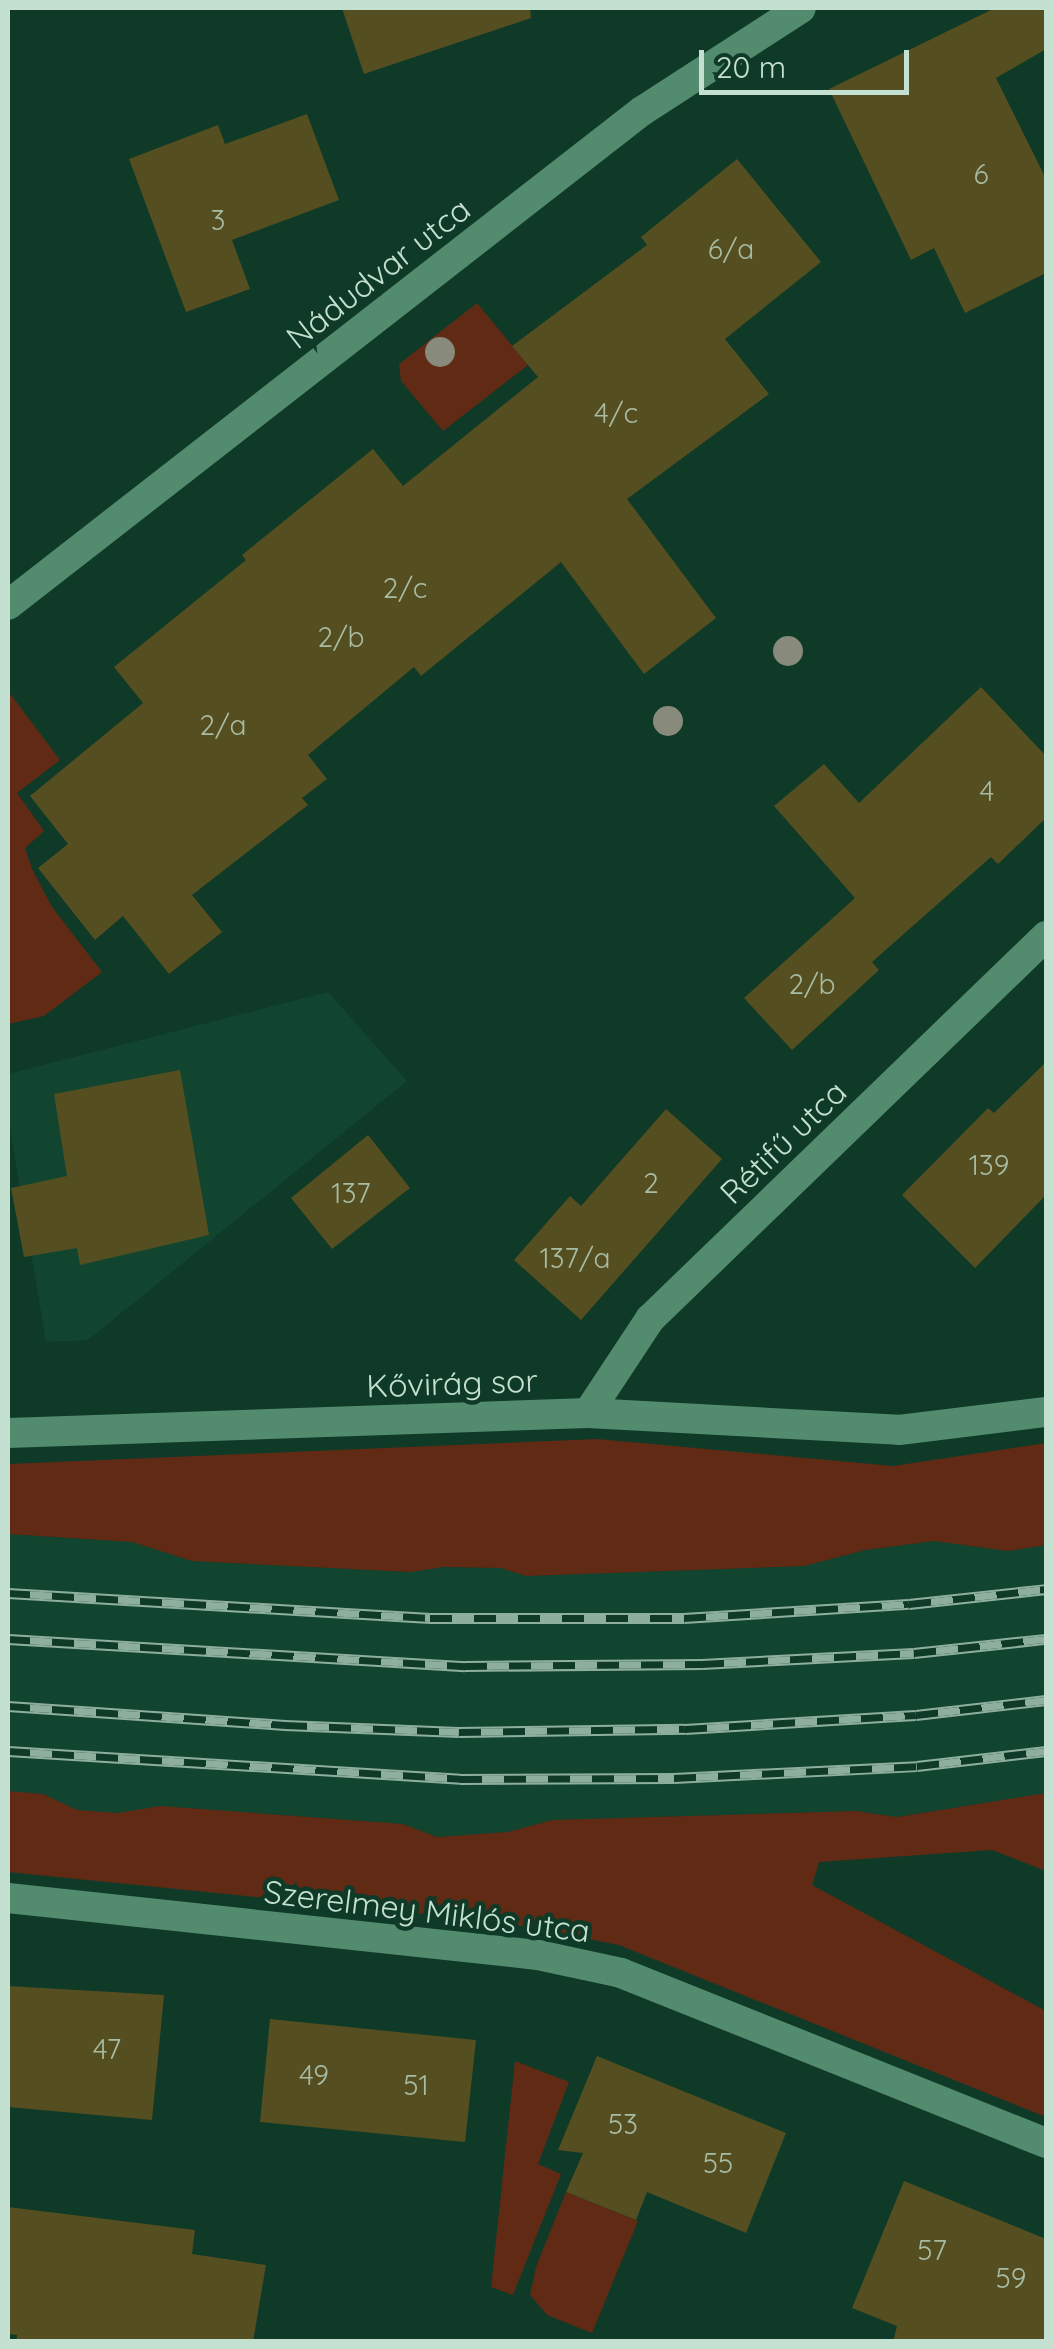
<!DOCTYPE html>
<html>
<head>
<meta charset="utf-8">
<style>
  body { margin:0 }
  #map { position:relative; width:1054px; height:2349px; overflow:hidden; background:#0e3a27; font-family:Quicksand,sans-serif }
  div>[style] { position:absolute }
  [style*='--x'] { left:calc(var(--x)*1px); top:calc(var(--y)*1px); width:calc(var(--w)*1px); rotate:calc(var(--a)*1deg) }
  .built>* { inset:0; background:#12452f }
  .green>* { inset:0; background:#612a15 }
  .building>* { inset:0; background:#554e20 }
  .minor>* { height:30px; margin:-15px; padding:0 15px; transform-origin:15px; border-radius:15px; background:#538b6e }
  .rail>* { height:11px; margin-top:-5.5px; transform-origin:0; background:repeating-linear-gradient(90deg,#0e3a27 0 22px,#8faf9e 0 44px); box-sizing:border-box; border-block:2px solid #8faf9e }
  .trees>* { width:30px; height:30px; margin:-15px; border-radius:50%; background:#888a7c }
  span { translate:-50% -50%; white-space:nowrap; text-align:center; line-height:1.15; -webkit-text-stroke:9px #0e3a27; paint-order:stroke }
  .number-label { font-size:28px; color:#a8bca4 }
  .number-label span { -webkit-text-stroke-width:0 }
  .street-label { font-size:32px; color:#c4e0d0 }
  .frame { position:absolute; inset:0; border:10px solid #c4e0d0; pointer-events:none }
  .scale { position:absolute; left:699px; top:50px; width:210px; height:45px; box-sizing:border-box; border:5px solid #c4e0d0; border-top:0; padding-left:12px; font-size:30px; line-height:35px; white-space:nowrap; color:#c4e0d0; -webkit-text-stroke:8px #0e3a27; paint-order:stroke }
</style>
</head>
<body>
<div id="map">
  <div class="built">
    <div style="clip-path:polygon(328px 992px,407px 1081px,88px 1340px,46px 1342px,8px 1116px,8px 1074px)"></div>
    <div style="clip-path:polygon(8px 1534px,132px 1542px,192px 1561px,410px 1572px,443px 1567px,501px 1568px,526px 1576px,804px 1566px,865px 1550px,934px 1541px,1008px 1551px,1046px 1545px,1046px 1793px,897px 1817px,855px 1811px,552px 1820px,508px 1832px,437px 1837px,403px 1824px,160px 1806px,118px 1813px,77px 1810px,43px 1794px,8px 1791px)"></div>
  </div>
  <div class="green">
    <div style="clip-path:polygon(477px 303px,528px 365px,443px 431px,401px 381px,399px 364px)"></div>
    <div style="clip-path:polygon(8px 691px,60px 760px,17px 793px,44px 831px,25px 848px,32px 869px,52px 907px,102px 972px,44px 1016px,8px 1024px)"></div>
    <div style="clip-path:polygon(597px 1439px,893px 1466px,1046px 1443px,1046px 1545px,1008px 1551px,934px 1541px,865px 1550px,804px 1566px,526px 1576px,501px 1568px,443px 1567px,410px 1572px,192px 1561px,132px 1542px,8px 1534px,8px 1464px)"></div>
    <div style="clip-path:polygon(8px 1791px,43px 1794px,77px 1810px,118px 1813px,160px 1806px,403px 1824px,437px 1837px,508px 1832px,552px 1820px,855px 1811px,897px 1817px,1046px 1793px,1046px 1871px,992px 1850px,819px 1862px,812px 1885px,1046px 2011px,1046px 2117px,619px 1945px,496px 1921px,8px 1872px)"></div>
    <div style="clip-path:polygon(515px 2061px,569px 2082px,538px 2164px,561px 2174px,513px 2295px,491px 2287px)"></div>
    <div style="clip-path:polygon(566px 2192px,638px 2221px,592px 2333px,547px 2315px,530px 2295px,536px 2267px)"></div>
  </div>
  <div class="building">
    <div style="clip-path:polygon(342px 8px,530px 8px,531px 18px,364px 74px)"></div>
    <div style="clip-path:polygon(995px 8px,1046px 8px,1046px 49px,996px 78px,1046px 179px,1046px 273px,965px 313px,934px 248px,911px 260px,829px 89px)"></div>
    <div style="clip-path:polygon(307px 114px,339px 200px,232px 240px,250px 289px,186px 312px,129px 159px,218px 125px,225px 144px)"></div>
    <div style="clip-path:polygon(737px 159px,821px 262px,725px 339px,769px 394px,627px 499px,716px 618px,644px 674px,561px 562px,421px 676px,414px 667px,308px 755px,327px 779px,302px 798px,308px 805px,192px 895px,222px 932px,169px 974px,123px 916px,95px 940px,38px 868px,68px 844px,30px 796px,143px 703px,114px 667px,246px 560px,242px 555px,373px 449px,403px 486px,538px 377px,512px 346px,647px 245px,641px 237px)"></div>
    <div style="clip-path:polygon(981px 687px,1046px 756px,1046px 818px,998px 864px,991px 857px,872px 962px,879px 970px,792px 1050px,744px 998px,855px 898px,774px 806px,824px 764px,859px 803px)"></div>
    <div style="clip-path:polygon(1046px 1062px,1046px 1195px,975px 1268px,902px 1195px,988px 1108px,994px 1113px)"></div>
    <div style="clip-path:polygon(180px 1070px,209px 1235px,80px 1265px,77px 1248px,24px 1257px,11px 1188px,67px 1176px,54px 1094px)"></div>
    <div style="clip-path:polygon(666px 1109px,722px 1159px,581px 1320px,514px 1260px,570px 1196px,581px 1206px)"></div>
    <div style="clip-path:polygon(368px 1135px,410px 1188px,332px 1249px,291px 1198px)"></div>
    <div style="clip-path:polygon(8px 1986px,164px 1995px,152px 2120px,8px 2107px)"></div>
    <div style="clip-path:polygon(270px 2019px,476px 2040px,465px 2142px,260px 2122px)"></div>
    <div style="clip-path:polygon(597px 2056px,786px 2133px,746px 2233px,647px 2192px,636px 2220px,566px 2192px,583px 2153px,558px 2150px)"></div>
    <div style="clip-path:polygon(904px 2181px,1046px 2239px,1046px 2342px,893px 2342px,897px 2326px,852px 2308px)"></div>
    <div style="clip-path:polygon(8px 2207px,195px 2230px,192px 2254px,266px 2265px,253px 2342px,16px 2342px,17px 2335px,8px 2334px)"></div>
  </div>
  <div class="minor">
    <div style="--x:8;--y:605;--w:804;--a:-37.93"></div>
    <div style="--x:642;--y:111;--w:189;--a:-32.9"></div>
    <div style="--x:588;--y:1413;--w:113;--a:-56.6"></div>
    <div style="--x:650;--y:1319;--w:551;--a:-44.04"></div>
    <div style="--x:8;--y:1433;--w:580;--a:-1.97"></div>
    <div style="--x:588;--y:1413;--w:311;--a:3.1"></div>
    <div style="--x:899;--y:1430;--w:148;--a:-7"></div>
    <div style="--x:8;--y:1898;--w:533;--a:6.14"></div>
    <div style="--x:538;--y:1955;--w:85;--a:12.2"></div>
    <div style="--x:621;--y:1973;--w:458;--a:21.8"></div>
  </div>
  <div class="rail">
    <div style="--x:8;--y:1593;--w:423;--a:3.4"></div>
    <div style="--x:430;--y:1618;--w:254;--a:0"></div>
    <div style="--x:684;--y:1618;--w:225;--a:-3.6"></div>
    <div style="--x:909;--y:1604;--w:138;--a:-6.2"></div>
    <div style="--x:8;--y:1639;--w:458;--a:3.4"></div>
    <div style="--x:465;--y:1666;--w:237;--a:-0.5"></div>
    <div style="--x:702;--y:1664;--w:212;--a:-3"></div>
    <div style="--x:914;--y:1653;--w:133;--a:-6.1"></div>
    <div style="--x:8;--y:1706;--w:278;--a:3.9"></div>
    <div style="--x:285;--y:1725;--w:174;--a:2.3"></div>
    <div style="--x:459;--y:1732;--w:226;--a:-0.8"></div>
    <div style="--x:685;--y:1729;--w:231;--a:-3.5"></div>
    <div style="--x:916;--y:1715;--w:131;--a:-6.6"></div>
    <div style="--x:8;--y:1751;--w:453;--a:3.5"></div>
    <div style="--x:460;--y:1779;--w:214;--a:-0.3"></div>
    <div style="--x:674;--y:1778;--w:243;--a:-2.8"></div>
    <div style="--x:917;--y:1766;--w:130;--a:-6.6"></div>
  </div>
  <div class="trees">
    <div style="left:440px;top:352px"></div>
    <div style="left:788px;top:651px"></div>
    <div style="left:668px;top:721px"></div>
  </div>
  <div class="number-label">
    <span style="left:981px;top:174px">6</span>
    <span style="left:218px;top:220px">3</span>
    <span style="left:731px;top:249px">6/a</span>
    <span style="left:616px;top:413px">4/c</span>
    <span style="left:405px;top:588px">2/c</span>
    <span style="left:341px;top:637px">2/b</span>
    <span style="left:223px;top:725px">2/a</span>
    <span style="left:987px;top:791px">4</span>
    <span style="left:812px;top:984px">2/b</span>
    <span style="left:989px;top:1165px">139</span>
    <span style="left:651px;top:1183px">2</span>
    <span style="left:351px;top:1193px">137</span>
    <span style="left:575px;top:1258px">137/a</span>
    <span style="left:107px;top:2049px">47</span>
    <span style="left:314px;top:2075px">49</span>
    <span style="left:416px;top:2085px">51</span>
    <span style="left:623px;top:2124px">53</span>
    <span style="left:718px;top:2163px">55</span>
    <span style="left:932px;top:2250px">57</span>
    <span style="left:1011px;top:2278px">59</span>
  </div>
  <div class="street-label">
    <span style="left:378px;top:273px;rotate:-38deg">Nádudvar utca</span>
    <span style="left:783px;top:1142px;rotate:-44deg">Rétifű utca</span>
    <span style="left:452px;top:1383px;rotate:-2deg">Kővirág sor</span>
    <span style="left:427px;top:1911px;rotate:7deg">Szerelmey Miklós utca</span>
  </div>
  <div class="frame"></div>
  <div class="scale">20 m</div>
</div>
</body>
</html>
